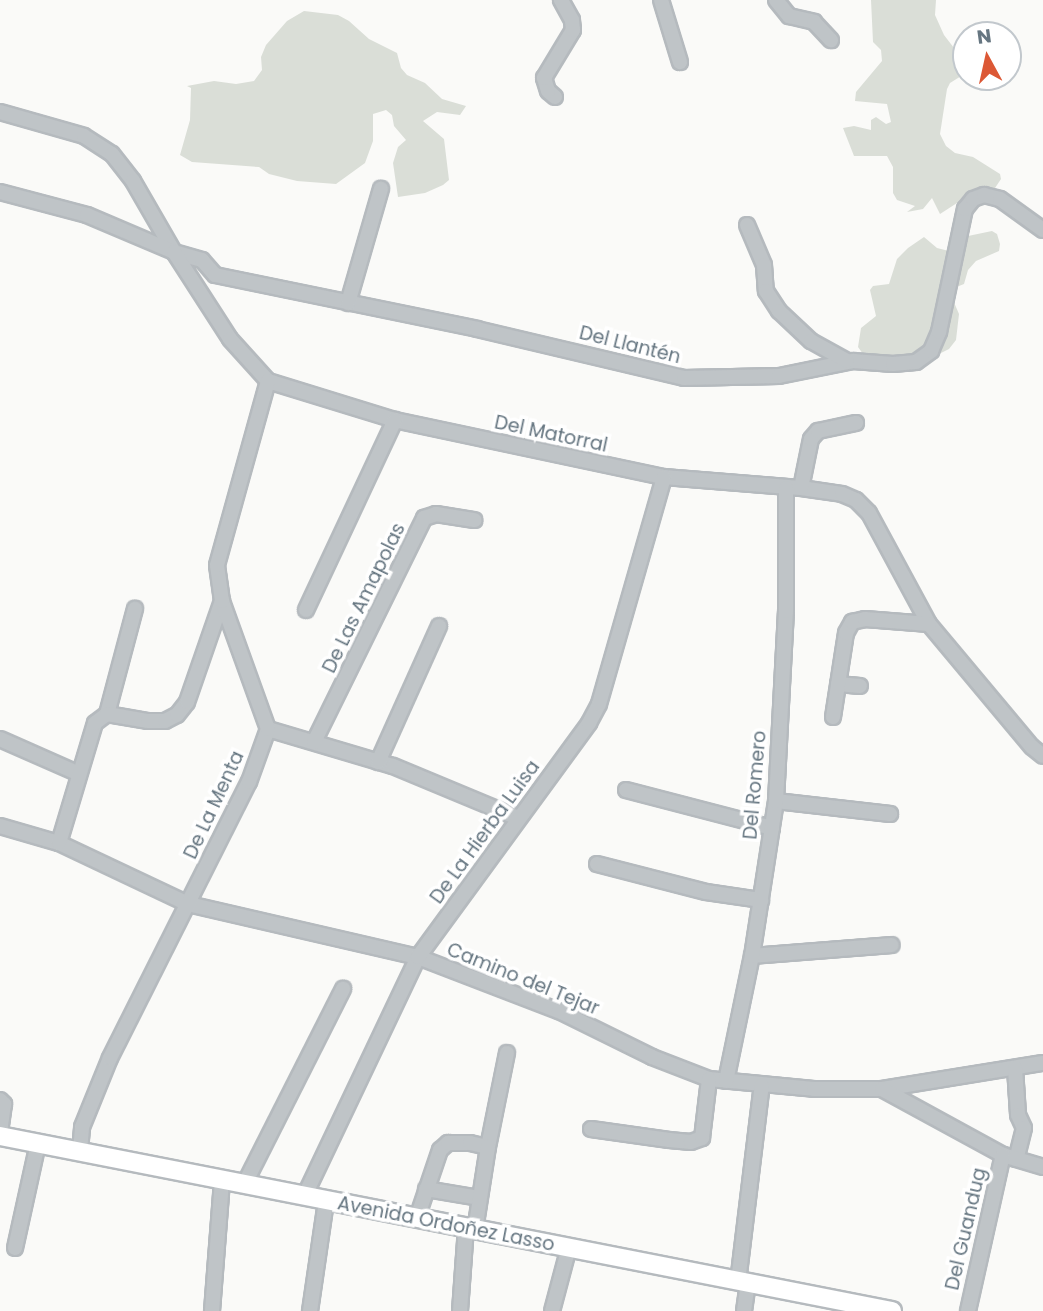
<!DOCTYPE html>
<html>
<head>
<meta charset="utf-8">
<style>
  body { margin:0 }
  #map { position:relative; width:1043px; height:1311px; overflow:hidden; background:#fafaf8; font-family:Poppins,sans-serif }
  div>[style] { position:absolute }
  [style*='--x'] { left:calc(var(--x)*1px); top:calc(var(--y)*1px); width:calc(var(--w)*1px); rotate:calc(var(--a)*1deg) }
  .green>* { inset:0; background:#daded7 }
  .roads { filter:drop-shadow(2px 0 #b5babe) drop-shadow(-2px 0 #b5babe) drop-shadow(0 2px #b5babe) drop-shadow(0 -2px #b5babe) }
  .minor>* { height:14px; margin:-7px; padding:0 7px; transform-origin:7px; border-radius:7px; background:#bfc4c7 }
  .major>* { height:18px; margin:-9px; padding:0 9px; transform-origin:9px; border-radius:9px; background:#fff }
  span { translate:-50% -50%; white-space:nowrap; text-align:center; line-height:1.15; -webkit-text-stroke:7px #fff; paint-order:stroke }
  .street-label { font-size:19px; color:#667681 }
  .north { position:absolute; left:952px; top:21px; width:70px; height:70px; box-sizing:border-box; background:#fff; border:2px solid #c2c8cd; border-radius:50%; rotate:352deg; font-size:19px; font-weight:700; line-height:28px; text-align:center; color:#667681 }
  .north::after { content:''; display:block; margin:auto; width:24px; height:32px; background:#dc5835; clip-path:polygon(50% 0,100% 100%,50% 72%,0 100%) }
</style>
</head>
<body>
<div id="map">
  <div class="green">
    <div style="clip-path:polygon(871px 0,936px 0,935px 15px,944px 35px,954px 48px,966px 54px,966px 73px,950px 83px,947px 89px,940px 134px,946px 146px,955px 153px,973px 157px,1000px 174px,1001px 179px,993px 191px,974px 192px,940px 214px,932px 198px,923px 209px,907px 212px,915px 206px,897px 200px,893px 193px,893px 167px,887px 156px,854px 156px,843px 128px,854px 126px,871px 130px,871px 120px,876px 117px,886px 124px,891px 122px,887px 104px,855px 101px,856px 92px,882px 61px,881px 50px,873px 42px)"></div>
    <div style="clip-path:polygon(304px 11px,338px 15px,349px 21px,369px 39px,397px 53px,401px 68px,407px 75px,425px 83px,442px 99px,466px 106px,460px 115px,437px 112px,423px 121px,444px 139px,449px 180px,443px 185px,425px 193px,398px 197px,393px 163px,398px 147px,406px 140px,394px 126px,392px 115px,386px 110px,373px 114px,373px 141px,365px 163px,336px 184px,297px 181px,269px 174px,259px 167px,192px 162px,180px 155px,190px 120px,191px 88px,187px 86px,214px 81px,236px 84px,254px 81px,262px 70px,261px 57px,266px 45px,287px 21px)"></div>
    <div style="clip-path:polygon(992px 231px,997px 234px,1000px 244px,999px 251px,976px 261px,968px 270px,964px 284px,954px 288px,953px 300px,959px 314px,956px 340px,949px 349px,931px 358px,903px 360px,856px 355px,863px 354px,858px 347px,861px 328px,876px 316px,870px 290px,873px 286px,889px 284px,897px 259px,908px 248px,924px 237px,937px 248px,949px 251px,968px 236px)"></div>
  </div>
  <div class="roads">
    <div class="minor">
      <div style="--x:661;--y:0;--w:65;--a:73"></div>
      <div style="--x:776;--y:0;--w:21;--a:51"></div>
      <div style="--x:789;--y:16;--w:26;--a:13"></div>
      <div style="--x:814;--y:22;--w:25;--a:47"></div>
      <div style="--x:555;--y:97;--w:9;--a:-139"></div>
      <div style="--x:548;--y:91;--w:14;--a:-107"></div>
      <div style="--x:544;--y:78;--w:56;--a:-58.9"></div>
      <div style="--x:573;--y:30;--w:10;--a:-96"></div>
      <div style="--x:572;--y:20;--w:23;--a:-119"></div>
      <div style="--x:0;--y:112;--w:87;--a:15.9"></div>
      <div style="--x:84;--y:136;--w:33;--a:33"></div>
      <div style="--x:112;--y:154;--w:34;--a:52"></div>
      <div style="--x:133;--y:181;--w:82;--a:60"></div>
      <div style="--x:174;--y:252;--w:29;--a:16"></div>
      <div style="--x:202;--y:260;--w:20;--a:49"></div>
      <div style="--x:215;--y:275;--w:268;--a:11.6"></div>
      <div style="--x:477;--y:329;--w:213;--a:13.3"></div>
      <div style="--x:684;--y:378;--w:95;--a:-1.2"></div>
      <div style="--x:779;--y:376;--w:76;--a:-11.5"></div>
      <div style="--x:853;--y:361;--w:40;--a:4.3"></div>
      <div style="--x:893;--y:364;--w:23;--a:-5"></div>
      <div style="--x:916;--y:362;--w:19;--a:-36"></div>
      <div style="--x:931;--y:351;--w:21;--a:-67"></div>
      <div style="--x:939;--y:332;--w:126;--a:-78.1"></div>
      <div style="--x:965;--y:209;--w:13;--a:-51"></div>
      <div style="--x:973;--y:199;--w:12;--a:-20"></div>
      <div style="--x:984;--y:195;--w:16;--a:14"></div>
      <div style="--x:1000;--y:199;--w:53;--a:35.8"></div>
      <div style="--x:0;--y:192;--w:90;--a:14.8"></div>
      <div style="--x:87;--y:215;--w:95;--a:23"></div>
      <div style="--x:174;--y:252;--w:103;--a:57.2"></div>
      <div style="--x:230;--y:339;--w:57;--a:47.9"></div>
      <div style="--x:268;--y:381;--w:133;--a:17.1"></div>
      <div style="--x:395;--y:420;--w:275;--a:12"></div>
      <div style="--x:664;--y:477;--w:137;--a:4.6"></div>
      <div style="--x:801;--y:488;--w:41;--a:8.3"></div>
      <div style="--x:842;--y:494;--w:15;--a:23"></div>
      <div style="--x:856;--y:500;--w:18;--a:45"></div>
      <div style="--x:869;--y:513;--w:126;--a:61.6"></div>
      <div style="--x:929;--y:624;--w:160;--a:50.1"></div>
      <div style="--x:1032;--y:747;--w:14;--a:39"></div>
      <div style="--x:747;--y:225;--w:43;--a:67"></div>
      <div style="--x:764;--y:265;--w:26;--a:86"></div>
      <div style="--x:766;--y:291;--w:24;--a:57"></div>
      <div style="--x:779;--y:311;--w:44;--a:43.2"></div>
      <div style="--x:811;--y:341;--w:41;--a:29.1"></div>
      <div style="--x:348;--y:303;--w:119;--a:-73.9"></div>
      <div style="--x:801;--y:488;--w:50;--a:-78.5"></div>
      <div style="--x:811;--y:439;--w:11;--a:-49"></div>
      <div style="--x:818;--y:431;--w:39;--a:-12"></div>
      <div style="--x:306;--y:610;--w:210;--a:-64.9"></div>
      <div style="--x:838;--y:684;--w:22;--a:5"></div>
      <div style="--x:107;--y:714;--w:109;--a:-75.1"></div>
      <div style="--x:833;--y:717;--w:85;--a:-81.2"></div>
      <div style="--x:846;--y:633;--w:13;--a:-61"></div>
      <div style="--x:852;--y:622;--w:13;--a:-13"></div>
      <div style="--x:865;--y:619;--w:64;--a:4.5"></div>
      <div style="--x:268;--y:729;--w:130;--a:16.5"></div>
      <div style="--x:393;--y:766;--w:135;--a:22.6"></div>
      <div style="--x:0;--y:739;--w:84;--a:23.8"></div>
      <div style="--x:314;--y:742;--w:250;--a:-63.8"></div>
      <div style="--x:424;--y:518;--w:13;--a:-18"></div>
      <div style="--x:436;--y:514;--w:39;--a:9"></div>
      <div style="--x:378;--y:762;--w:149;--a:-65.8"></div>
      <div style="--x:626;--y:790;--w:151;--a:14.6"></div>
      <div style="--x:776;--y:801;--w:115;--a:6.5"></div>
      <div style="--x:0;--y:826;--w:61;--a:16.1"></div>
      <div style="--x:59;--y:843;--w:143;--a:25.3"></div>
      <div style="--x:188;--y:904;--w:236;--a:13"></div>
      <div style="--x:418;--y:957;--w:151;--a:21"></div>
      <div style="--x:559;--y:1011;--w:104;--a:26.3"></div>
      <div style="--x:652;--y:1057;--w:61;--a:21.1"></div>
      <div style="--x:709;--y:1079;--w:105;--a:5.4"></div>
      <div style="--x:814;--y:1089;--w:68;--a:0"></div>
      <div style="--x:882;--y:1089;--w:163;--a:-9.2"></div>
      <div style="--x:59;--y:843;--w:125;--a:-73.3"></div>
      <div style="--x:95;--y:723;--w:15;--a:-37"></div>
      <div style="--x:107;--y:714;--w:42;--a:9.7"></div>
      <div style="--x:148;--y:721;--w:17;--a:0"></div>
      <div style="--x:165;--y:721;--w:13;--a:-27"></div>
      <div style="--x:177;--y:715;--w:16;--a:-52"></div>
      <div style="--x:187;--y:702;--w:107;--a:-70.9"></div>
      <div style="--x:597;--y:864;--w:113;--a:14.4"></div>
      <div style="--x:706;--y:892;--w:56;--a:8.3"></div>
      <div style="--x:752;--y:956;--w:140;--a:-4.5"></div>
      <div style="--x:1015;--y:1068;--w:47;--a:86.3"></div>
      <div style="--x:1018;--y:1115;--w:14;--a:65"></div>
      <div style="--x:1024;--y:1128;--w:32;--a:104"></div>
      <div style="--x:726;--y:1081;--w:128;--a:-78.3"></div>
      <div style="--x:752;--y:956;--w:157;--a:-81.2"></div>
      <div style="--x:776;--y:801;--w:190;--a:-87"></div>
      <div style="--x:786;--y:611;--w:123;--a:-90"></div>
      <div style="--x:882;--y:1089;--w:138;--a:28.6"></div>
      <div style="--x:1003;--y:1155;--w:42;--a:16.7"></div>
      <div style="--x:0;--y:1100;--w:6;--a:45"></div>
      <div style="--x:4;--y:1104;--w:27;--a:98"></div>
      <div style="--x:591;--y:1129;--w:79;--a:8"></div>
      <div style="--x:669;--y:1140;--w:22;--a:5"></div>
      <div style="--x:691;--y:1142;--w:12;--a:-20"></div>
      <div style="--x:702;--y:1138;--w:59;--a:-83.2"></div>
      <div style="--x:488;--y:1147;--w:96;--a:-78.6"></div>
      <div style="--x:80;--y:1151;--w:24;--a:-85"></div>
      <div style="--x:82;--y:1127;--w:74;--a:-67.9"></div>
      <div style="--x:110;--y:1058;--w:309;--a:-63.3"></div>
      <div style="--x:249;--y:782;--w:56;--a:-70.3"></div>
      <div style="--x:268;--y:729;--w:136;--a:-109.8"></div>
      <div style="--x:222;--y:601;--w:36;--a:-98"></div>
      <div style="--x:217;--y:565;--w:191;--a:-74.5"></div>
      <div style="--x:244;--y:1185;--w:220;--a:-63.2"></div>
      <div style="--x:426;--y:1189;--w:54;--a:9.6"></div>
      <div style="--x:304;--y:1197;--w:266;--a:-64.6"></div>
      <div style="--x:418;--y:957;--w:290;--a:-53.8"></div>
      <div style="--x:589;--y:723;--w:21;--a:-62"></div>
      <div style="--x:599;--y:704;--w:236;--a:-74"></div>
      <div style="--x:417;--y:1218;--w:72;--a:-71.3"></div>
      <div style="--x:440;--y:1150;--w:11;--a:-41"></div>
      <div style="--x:448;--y:1143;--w:22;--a:0"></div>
      <div style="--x:470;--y:1143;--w:18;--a:13"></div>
      <div style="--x:488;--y:1147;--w:84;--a:98.9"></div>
      <div style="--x:15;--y:1248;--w:107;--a:-77.6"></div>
      <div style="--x:738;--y:1282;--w:198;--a:-83.1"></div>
      <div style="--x:212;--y:1311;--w:130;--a:-85.6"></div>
      <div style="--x:310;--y:1311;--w:111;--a:-81.7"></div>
      <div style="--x:460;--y:1311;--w:83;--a:-85.9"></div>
      <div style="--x:552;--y:1311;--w:66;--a:-75.1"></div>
      <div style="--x:744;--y:1311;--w:27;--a:-82"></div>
      <div style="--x:968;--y:1311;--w:160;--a:-77.4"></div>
    </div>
    <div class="major">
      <div style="--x:0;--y:1136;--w:909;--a:11.1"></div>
    </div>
  </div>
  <div class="street-label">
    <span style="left:630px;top:345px;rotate:14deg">Del Llantén</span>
    <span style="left:551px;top:434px;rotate:12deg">Del Matorral</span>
    <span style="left:364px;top:598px;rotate:-64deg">De Las Amapolas</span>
    <span style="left:755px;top:785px;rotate:-85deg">Del Romero</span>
    <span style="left:214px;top:805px;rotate:-65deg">De La Menta</span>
    <span style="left:485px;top:832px;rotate:-54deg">De La Hierba Luisa</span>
    <span style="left:523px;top:979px;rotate:22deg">Camino del Tejar</span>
    <span style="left:446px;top:1224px;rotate:11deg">Avenida Ordoñez Lasso</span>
    <span style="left:966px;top:1229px;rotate:-77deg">Del Guandug</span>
  </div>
  <div class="north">N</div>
</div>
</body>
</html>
